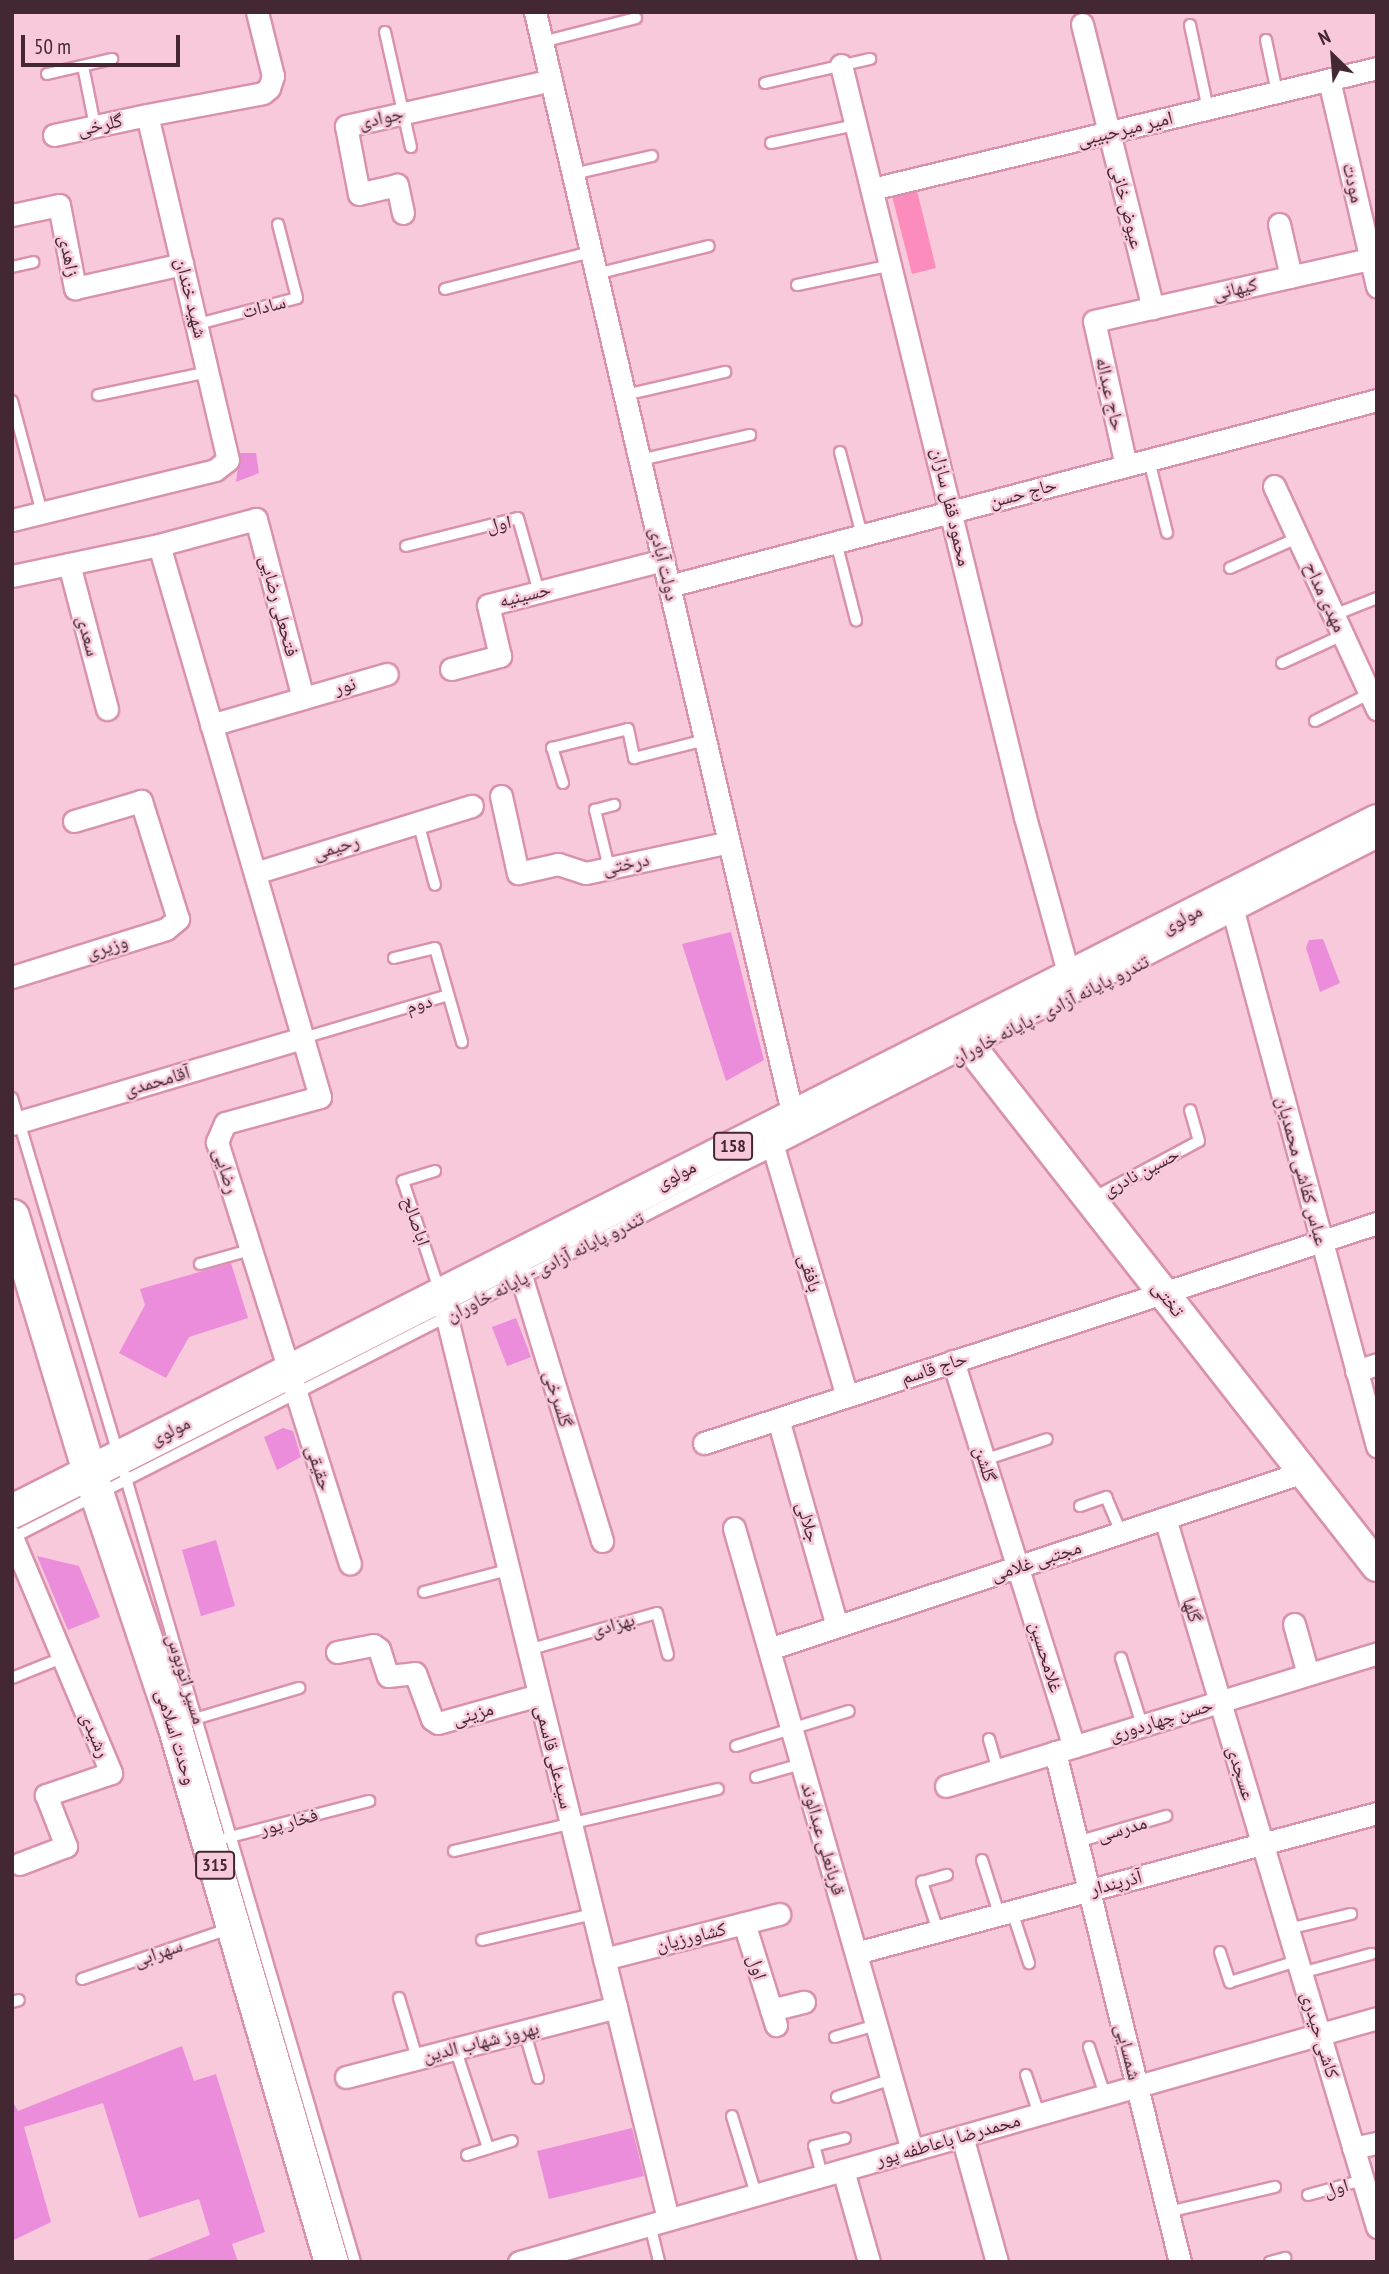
<!DOCTYPE html>
<html>
<head>
<meta charset="utf-8">
<style>
  body { margin:0 }
  #map { position:relative; width:1389px; height:2274px; overflow:hidden; background:#f7c9da; font-family:"PT Sans Narrow","Noto Naskh Arabic",sans-serif }
  div>[style] { position:absolute }
  [style*='--x'] { left:calc(var(--x)*1px); top:calc(var(--y)*1px); width:calc(var(--w)*1px); rotate:calc(var(--a)*1deg) }
  .green>* { inset:0; background:#fb8cbc }
  .building>* { inset:0; background:#eb8dda }
  .roads { filter:drop-shadow(2px 0 #d992ae) drop-shadow(-2px 0 #d992ae) drop-shadow(0 2px #d992ae) drop-shadow(0 -2px #d992ae) }
  .lane>* { height:10px; margin:-5px; padding:0 5px; transform-origin:5px; border-radius:5px; background:#fff }
  .street>* { height:21px; margin:-10.5px; padding:0 10.5px; transform-origin:10.5px; border-radius:10.5px; background:#fff }
  .secondary>* { height:30px; margin:-15px; padding:0 15px; transform-origin:15px; border-radius:15px; background:#fff }
  .primary>* { height:33px; margin:-16.5px; padding:0 16.5px; transform-origin:16.5px; border-radius:16.5px; background:#fff }
  span { translate:-50% -50%; white-space:nowrap; text-align:center; line-height:1.15; -webkit-text-stroke:5px #f7c9da; paint-order:stroke }
  .shield-label span { padding:2px 5px; background:#f7c9da; border:2px solid; border-radius:5px; -webkit-text-stroke-width:0 }
  .shield-label { font-size:18px; color:#432733; font-weight:700 }
  .street-label { font-size:19px; color:#432733 }
  .frame { position:absolute; inset:0; border:14px solid #432733; pointer-events:none }
  .north { position:absolute; left:1298px; top:21px; width:70px; height:70px; -webkit-text-stroke:5px #f7c9da; paint-order:stroke; rotate:335deg; font-size:19px; font-weight:700; line-height:28px; text-align:center; color:#432733 }
  .north::after { content:''; display:block; margin:auto; width:24px; height:32px; background:#432733; clip-path:polygon(50% 0,100% 100%,50% 72%,0 100%) }
  .scale { position:absolute; left:21px; top:35px; width:159px; height:32px; box-sizing:border-box; border:4px solid #432733; border-top:0; padding-left:9px; font-size:21px; line-height:24px; white-space:nowrap; color:#432733; -webkit-text-stroke:5px #f7c9da; paint-order:stroke }
</style>
</head>
<body>
<div id="map">
  <div class="green">
    <div style="clip-path:polygon(916px 187px,936px 268px,912px 274px,891px 192px)"></div>
  </div>
  <div class="building">
    <div style="clip-path:polygon(240px 453px,256px 453px,259px 473px,236px 482px)"></div>
    <div style="clip-path:polygon(731px 932px,764px 1060px,726px 1081px,682px 944px)"></div>
    <div style="clip-path:polygon(1323px 939px,1340px 983px,1320px 992px,1306px 948px,1309px 940px)"></div>
    <div style="clip-path:polygon(231px 1263px,248px 1318px,189px 1337px,166px 1378px,119px 1353px,145px 1305px,140px 1289px)"></div>
    <div style="clip-path:polygon(516px 1318px,531px 1357px,507px 1366px,492px 1327px)"></div>
    <div style="clip-path:polygon(283px 1428px,293px 1431px,301px 1457px,277px 1470px,264px 1437px)"></div>
    <div style="clip-path:polygon(216px 1540px,235px 1606px,201px 1616px,182px 1550px)"></div>
    <div style="clip-path:polygon(37px 1556px,79px 1566px,100px 1617px,68px 1630px)"></div>
    <div style="clip-path:polygon(182px 2046px,194px 2081px,216px 2074px,265px 2232px,232px 2244px,238px 2262px,142px 2262px,210px 2235px,199px 2199px,139px 2218px,103px 2103px,24px 2127px,51px 2222px,12px 2241px,12px 2101px,18px 2111px)"></div>
    <div style="clip-path:polygon(632px 2128px,644px 2176px,549px 2199px,537px 2151px)"></div>
  </div>
  <div class="roads">
    <div class="lane">
      <div style="--x:1190;--y:25;--w:86;--a:77.9"></div>
      <div style="--x:385;--y:32;--w:118;--a:77.3"></div>
      <div style="--x:1266;--y:40;--w:53;--a:78.1"></div>
      <div style="--x:542;--y:42;--w:97;--a:-14.3"></div>
      <div style="--x:83;--y:66;--w:61;--a:78.7"></div>
      <div style="--x:47;--y:74;--w:67;--a:-13"></div>
      <div style="--x:765;--y:83;--w:108;--a:-12.9"></div>
      <div style="--x:771;--y:143;--w:87;--a:-12"></div>
      <div style="--x:573;--y:174;--w:81;--a:-12.8"></div>
      <div style="--x:12;--y:267;--w:22;--a:-13"></div>
      <div style="--x:596;--y:274;--w:116;--a:-13.9"></div>
      <div style="--x:797;--y:285;--w:97;--a:-11.9"></div>
      <div style="--x:445;--y:289;--w:151;--a:-14.2"></div>
      <div style="--x:198;--y:324;--w:102;--a:-14.7"></div>
      <div style="--x:297;--y:298;--w:76;--a:-104.4"></div>
      <div style="--x:98;--y:395;--w:112;--a:-11.8"></div>
      <div style="--x:625;--y:395;--w:103;--a:-13"></div>
      <div style="--x:12;--y:401;--w:116;--a:75"></div>
      <div style="--x:840;--y:452;--w:86;--a:75.2"></div>
      <div style="--x:640;--y:460;--w:113;--a:-12.8"></div>
      <div style="--x:1149;--y:460;--w:75;--a:76.1"></div>
      <div style="--x:836;--y:542;--w:81;--a:75.6"></div>
      <div style="--x:406;--y:546;--w:115;--a:-14"></div>
      <div style="--x:518;--y:518;--w:77;--a:74.2"></div>
      <div style="--x:1230;--y:568;--w:73;--a:-24.1"></div>
      <div style="--x:1334;--y:615;--w:46;--a:-21.6"></div>
      <div style="--x:1282;--y:663;--w:67;--a:-24.7"></div>
      <div style="--x:1315;--y:721;--w:60;--a:-26.6"></div>
      <div style="--x:563;--y:783;--w:37;--a:-107"></div>
      <div style="--x:552;--y:748;--w:78;--a:-14"></div>
      <div style="--x:628;--y:729;--w:30;--a:78"></div>
      <div style="--x:634;--y:758;--w:73;--a:-14.2"></div>
      <div style="--x:418;--y:822;--w:65;--a:74.9"></div>
      <div style="--x:609;--y:868;--w:60;--a:-103.6"></div>
      <div style="--x:595;--y:810;--w:20;--a:-15"></div>
      <div style="--x:394;--y:958;--w:42;--a:-13.7"></div>
      <div style="--x:435;--y:948;--w:98;--a:74"></div>
      <div style="--x:303;--y:1038;--w:151;--a:-16.5"></div>
      <div style="--x:12;--y:1098;--w:370;--a:73.4"></div>
      <div style="--x:435;--y:1171;--w:34;--a:163"></div>
      <div style="--x:403;--y:1181;--w:117;--a:71.6"></div>
      <div style="--x:1093;--y:1198;--w:120;--a:-28.3"></div>
      <div style="--x:1199;--y:1141;--w:32;--a:-106"></div>
      <div style="--x:200;--y:1264;--w:52;--a:-15.6"></div>
      <div style="--x:984;--y:1460;--w:66;--a:-18.4"></div>
      <div style="--x:125;--y:1475;--w:820;--a:73.71"></div>
      <div style="--x:1080;--y:1506;--w:28;--a:-19"></div>
      <div style="--x:1106;--y:1497;--w:39;--a:67"></div>
      <div style="--x:12;--y:1538;--w:1532;--a:-26.98"></div>
      <div style="--x:424;--y:1592;--w:87;--a:-14.7"></div>
      <div style="--x:528;--y:1650;--w:134;--a:-16"></div>
      <div style="--x:657;--y:1613;--w:43;--a:75.3"></div>
      <div style="--x:1121;--y:1658;--w:70;--a:72.6"></div>
      <div style="--x:12;--y:1678;--w:54;--a:-21.8"></div>
      <div style="--x:191;--y:1720;--w:113;--a:-16.5"></div>
      <div style="--x:989;--y:1739;--w:32;--a:74"></div>
      <div style="--x:736;--y:1746;--w:118;--a:-17.2"></div>
      <div style="--x:756;--y:1777;--w:47;--a:-16.1"></div>
      <div style="--x:226;--y:1838;--w:148;--a:-14.5"></div>
      <div style="--x:1077;--y:1842;--w:93;--a:-16.3"></div>
      <div style="--x:454;--y:1851;--w:271;--a:-13.2"></div>
      <div style="--x:982;--y:1860;--w:57;--a:72.5"></div>
      <div style="--x:1012;--y:1911;--w:55;--a:71.9"></div>
      <div style="--x:1288;--y:1929;--w:65;--a:-13.4"></div>
      <div style="--x:938;--y:1931;--w:52;--a:-108.1"></div>
      <div style="--x:922;--y:1882;--w:26;--a:-16"></div>
      <div style="--x:482;--y:1940;--w:114;--a:-13.2"></div>
      <div style="--x:1220;--y:1952;--w:32;--a:72"></div>
      <div style="--x:1230;--y:1982;--w:70;--a:-17.4"></div>
      <div style="--x:1301;--y:1973;--w:73;--a:-15.2"></div>
      <div style="--x:82;--y:1979;--w:157;--a:-18.9"></div>
      <div style="--x:399;--y:1998;--w:63;--a:73.3"></div>
      <div style="--x:12;--y:2002;--w:7;--a:-16"></div>
      <div style="--x:524;--y:2030;--w:50;--a:73.7"></div>
      <div style="--x:835;--y:2037;--w:43;--a:-16.3"></div>
      <div style="--x:1089;--y:2047;--w:51;--a:71.6"></div>
      <div style="--x:455;--y:2048;--w:105;--a:71.7"></div>
      <div style="--x:1026;--y:2075;--w:41;--a:71.6"></div>
      <div style="--x:837;--y:2097;--w:58;--a:-18.1"></div>
      <div style="--x:732;--y:2116;--w:82;--a:72.9"></div>
      <div style="--x:467;--y:2155;--w:47;--a:-17.3"></div>
      <div style="--x:822;--y:2175;--w:30;--a:-105"></div>
      <div style="--x:814;--y:2146;--w:32;--a:-14"></div>
      <div style="--x:1308;--y:2195;--w:57;--a:-15.3"></div>
      <div style="--x:1168;--y:2212;--w:110;--a:-13.2"></div>
      <div style="--x:650;--y:2225;--w:38;--a:76"></div>
      <div style="--x:1270;--y:2262;--w:16;--a:-15"></div>
    </div>
    <div class="street">
      <div style="--x:535;--y:12;--w:1134;--a:76.85"></div>
      <div style="--x:1082;--y:24;--w:293;--a:76"></div>
      <div style="--x:841;--y:65;--w:774;--a:76.25"></div>
      <div style="--x:1025;--y:817;--w:165;--a:74.5"></div>
      <div style="--x:1329;--y:80;--w:212;--a:76.9"></div>
      <div style="--x:54;--y:135;--w:95;--a:-12.1"></div>
      <div style="--x:872;--y:189;--w:519;--a:-13.47"></div>
      <div style="--x:403;--y:213;--w:29;--a:-102"></div>
      <div style="--x:397;--y:185;--w:39;--a:167"></div>
      <div style="--x:359;--y:194;--w:69;--a:-100.8"></div>
      <div style="--x:346;--y:126;--w:210;--a:-12.6"></div>
      <div style="--x:12;--y:215;--w:48;--a:-12"></div>
      <div style="--x:59;--y:205;--w:85;--a:79.1"></div>
      <div style="--x:75;--y:288;--w:110;--a:-12.6"></div>
      <div style="--x:1279;--y:224;--w:54;--a:77.2"></div>
      <div style="--x:1126;--y:466;--w:148;--a:-102.4"></div>
      <div style="--x:1094;--y:321;--w:290;--a:-12.7"></div>
      <div style="--x:1274;--y:486;--w:246;--a:65.2"></div>
      <div style="--x:12;--y:520;--w:209;--a:-13.8"></div>
      <div style="--x:215;--y:470;--w:16;--a:-38"></div>
      <div style="--x:228;--y:460;--w:354;--a:-103.2"></div>
      <div style="--x:147;--y:115;--w:118;--a:-10.7"></div>
      <div style="--x:263;--y:93;--w:8;--a:-40"></div>
      <div style="--x:269;--y:88;--w:13;--a:-72"></div>
      <div style="--x:273;--y:76;--w:66;--a:-104"></div>
      <div style="--x:159;--y:545;--w:575;--a:73.74"></div>
      <div style="--x:320;--y:1097;--w:98;--a:164.7"></div>
      <div style="--x:225;--y:1123;--w:21;--a:113"></div>
      <div style="--x:217;--y:1142;--w:442;--a:72.5"></div>
      <div style="--x:69;--y:564;--w:150;--a:75.3"></div>
      <div style="--x:12;--y:576;--w:150;--a:-11.9"></div>
      <div style="--x:159;--y:545;--w:100;--a:-15"></div>
      <div style="--x:256;--y:519;--w:185;--a:75.3"></div>
      <div style="--x:669;--y:586;--w:732;--a:-14.72"></div>
      <div style="--x:451;--y:669;--w:51;--a:-14.9"></div>
      <div style="--x:500;--y:656;--w:52;--a:-103.2"></div>
      <div style="--x:488;--y:605;--w:181;--a:-14.4"></div>
      <div style="--x:211;--y:725;--w:183;--a:-16.2"></div>
      <div style="--x:501;--y:796;--w:79;--a:77.6"></div>
      <div style="--x:518;--y:873;--w:41;--a:-12.7"></div>
      <div style="--x:558;--y:864;--w:29;--a:18"></div>
      <div style="--x:586;--y:873;--w:146;--a:-12.2"></div>
      <div style="--x:255;--y:873;--w:227;--a:-17.2"></div>
      <div style="--x:1229;--y:896;--w:570;--a:74.94"></div>
      <div style="--x:12;--y:977;--w:161;--a:-17.3"></div>
      <div style="--x:166;--y:929;--w:16;--a:-40"></div>
      <div style="--x:178;--y:919;--w:124;--a:-107.4"></div>
      <div style="--x:141;--y:801;--w:70;--a:163.4"></div>
      <div style="--x:12;--y:1124;--w:303;--a:-16.5"></div>
      <div style="--x:774;--y:1150;--w:257;--a:73.5"></div>
      <div style="--x:515;--y:1256;--w:298;--a:73"></div>
      <div style="--x:441;--y:1294;--w:952;--a:76.21"></div>
      <div style="--x:953;--y:1361;--w:404;--a:72.6"></div>
      <div style="--x:1356;--y:1371;--w:22;--a:-18"></div>
      <div style="--x:778;--y:1419;--w:215;--a:74.1"></div>
      <div style="--x:704;--y:1443;--w:708;--a:-18.1"></div>
      <div style="--x:1165;--y:1518;--w:740;--a:73.35"></div>
      <div style="--x:734;--y:1528;--w:647;--a:74.03"></div>
      <div style="--x:12;--y:1537;--w:256;--a:67.2"></div>
      <div style="--x:111;--y:1773;--w:69;--a:161.3"></div>
      <div style="--x:46;--y:1795;--w:55;--a:68.6"></div>
      <div style="--x:66;--y:1846;--w:50;--a:159"></div>
      <div style="--x:1294;--y:1624;--w:52;--a:74.4"></div>
      <div style="--x:769;--y:1649;--w:564;--a:-18.31"></div>
      <div style="--x:337;--y:1652;--w:37;--a:-11"></div>
      <div style="--x:373;--y:1645;--w:7;--a:34"></div>
      <div style="--x:379;--y:1649;--w:28;--a:72"></div>
      <div style="--x:388;--y:1676;--w:27;--a:-6"></div>
      <div style="--x:415;--y:1673;--w:49;--a:69.7"></div>
      <div style="--x:432;--y:1719;--w:7;--a:34"></div>
      <div style="--x:438;--y:1723;--w:105;--a:-15.5"></div>
      <div style="--x:1055;--y:1752;--w:525;--a:76.23"></div>
      <div style="--x:946;--y:1786;--w:451;--a:-17.1"></div>
      <div style="--x:744;--y:1923;--w:107;--a:72.6"></div>
      <div style="--x:856;--y:1953;--w:539;--a:-15.04"></div>
      <div style="--x:604;--y:1959;--w:181;--a:-14.4"></div>
      <div style="--x:771;--y:2010;--w:34;--a:-14"></div>
      <div style="--x:346;--y:2077;--w:279;--a:-14.5"></div>
      <div style="--x:962;--y:2136;--w:131;--a:74.5"></div>
      <div style="--x:1353;--y:2148;--w:25;--a:-12"></div>
      <div style="--x:843;--y:2170;--w:96;--a:74.2"></div>
      <div style="--x:519;--y:2262;--w:892;--a:-15.87"></div>
    </div>
    <div class="secondary">
      <div style="--x:959;--y:1032;--w:678;--a:51.95"></div>
    </div>
    <div class="primary">
      <div style="--x:12;--y:1216;--w:266;--a:73.2"></div>
      <div style="--x:89;--y:1471;--w:268;--a:71.5"></div>
      <div style="--x:174;--y:1725;--w:559;--a:73.7"></div>
      <div style="--x:12;--y:1511;--w:1529;--a:-26.82"></div>
    </div>
  </div>
  <div class="shield-label">
    <span style="left:733px;top:1146px">158</span>
    <span style="left:215px;top:1865px">315</span>
  </div>
  <div class="street-label">
    <span style="left:381px;top:118px;rotate:-13deg">جوادی</span>
    <span style="left:100px;top:125px;rotate:-12deg">گلرخی</span>
    <span style="left:1125px;top:129px;rotate:-14deg">امیر میرحبیبی</span>
    <span style="left:1353px;top:183px;rotate:77deg">مودت</span>
    <span style="left:1127px;top:207px;rotate:76deg">عیوض خانی</span>
    <span style="left:69px;top:256px;rotate:79deg">زاهدی</span>
    <span style="left:1235px;top:289px;rotate:-13deg">کیهانی</span>
    <span style="left:191px;top:298px;rotate:76deg">شهید خندان</span>
    <span style="left:264px;top:307px;rotate:-14deg">سادات</span>
    <span style="left:1110px;top:394px;rotate:77deg">حاج عبداله</span>
    <span style="left:1023px;top:493px;rotate:-15deg">حاج حسن</span>
    <span style="left:951px;top:507px;rotate:77deg">محمود قفل سازان</span>
    <span style="left:499px;top:524px;rotate:-11deg">اول</span>
    <span style="left:664px;top:564px;rotate:77deg">دولت آبادی</span>
    <span style="left:525px;top:595px;rotate:-14deg">حسینیه</span>
    <span style="left:1325px;top:597px;rotate:65deg">مهدی مداح</span>
    <span style="left:279px;top:606px;rotate:75deg">فتحعلی رضایی</span>
    <span style="left:88px;top:636px;rotate:75deg">سعدی</span>
    <span style="left:345px;top:686px;rotate:-16deg">نور</span>
    <span style="left:336px;top:847px;rotate:-17deg">رحیمی</span>
    <span style="left:626px;top:864px;rotate:-12deg">درختی</span>
    <span style="left:1182px;top:919px;rotate:-27deg">مولوی</span>
    <span style="left:107px;top:947px;rotate:-17deg">وزیری</span>
    <span style="left:419px;top:1004px;rotate:-16deg">دوم</span>
    <span style="left:1050px;top:1010px;rotate:-27deg">تندرو پایانه آزادی - پایانه خاوران</span>
    <span style="left:157px;top:1081px;rotate:-16deg">آقامحمدی</span>
    <span style="left:226px;top:1171px;rotate:73deg">رضایی</span>
    <span style="left:1302px;top:1171px;rotate:75deg">عباس کفاشی محمدیان</span>
    <span style="left:1141px;top:1172px;rotate:-28deg">حسین نادری</span>
    <span style="left:676px;top:1175px;rotate:-27deg">مولوی</span>
    <span style="left:416px;top:1221px;rotate:71deg">اباصالح</span>
    <span style="left:545px;top:1267px;rotate:-27deg">تندرو پایانه آزادی - پایانه خاوران</span>
    <span style="left:810px;top:1273px;rotate:73deg">بافقی</span>
    <span style="left:1168px;top:1299px;rotate:52deg">تختی</span>
    <span style="left:934px;top:1368px;rotate:-18deg">حاج قاسم</span>
    <span style="left:558px;top:1399px;rotate:73deg">گلسرخی</span>
    <span style="left:170px;top:1431px;rotate:-26deg">مولوی</span>
    <span style="left:985px;top:1464px;rotate:73deg">گلشن</span>
    <span style="left:319px;top:1468px;rotate:72deg">حقیقی</span>
    <span style="left:808px;top:1522px;rotate:74deg">جلالی</span>
    <span style="left:1036px;top:1561px;rotate:-18deg">مجتبی غلامی</span>
    <span style="left:1192px;top:1610px;rotate:73deg">گلها</span>
    <span style="left:613px;top:1625px;rotate:-16deg">بهزادی</span>
    <span style="left:1046px;top:1657px;rotate:73deg">غلامحسین</span>
    <span style="left:186px;top:1679px;rotate:73deg">مسیر اتوبوس</span>
    <span style="left:473px;top:1714px;rotate:-16deg">مزینی</span>
    <span style="left:1161px;top:1720px;rotate:-17deg">حسن چهاردوری</span>
    <span style="left:95px;top:1735px;rotate:67deg">رشیدی</span>
    <span style="left:176px;top:1737px;rotate:73deg">وحدت اسلامی</span>
    <span style="left:554px;top:1757px;rotate:76deg">سیدعلی قاسمی</span>
    <span style="left:1241px;top:1773px;rotate:73deg">عسجدی</span>
    <span style="left:289px;top:1822px;rotate:-15deg">فخار پور</span>
    <span style="left:1122px;top:1829px;rotate:-16deg">مدرسی</span>
    <span style="left:823px;top:1839px;rotate:74deg">قربانعلی عبدالوند</span>
    <span style="left:1116px;top:1883px;rotate:-15deg">آذرپندار</span>
    <span style="left:691px;top:1937px;rotate:-14deg">کشاورزیان</span>
    <span style="left:158px;top:1953px;rotate:-19deg">سهرابی</span>
    <span style="left:757px;top:1967px;rotate:73deg">اول</span>
    <span style="left:1320px;top:2035px;rotate:73deg">کاشی حیدری</span>
    <span style="left:481px;top:2042px;rotate:-14deg">بهروز شهاب الدین</span>
    <span style="left:1128px;top:2052px;rotate:76deg">شمسایی</span>
    <span style="left:948px;top:2140px;rotate:-16deg">محمدرضا باعاطفه پور</span>
    <span style="left:1336px;top:2188px;rotate:-16deg">اول</span>
  </div>
  <div class="frame"></div>
  <div class="north">N</div>
  <div class="scale">50 m</div>
</div>
</body>
</html>
